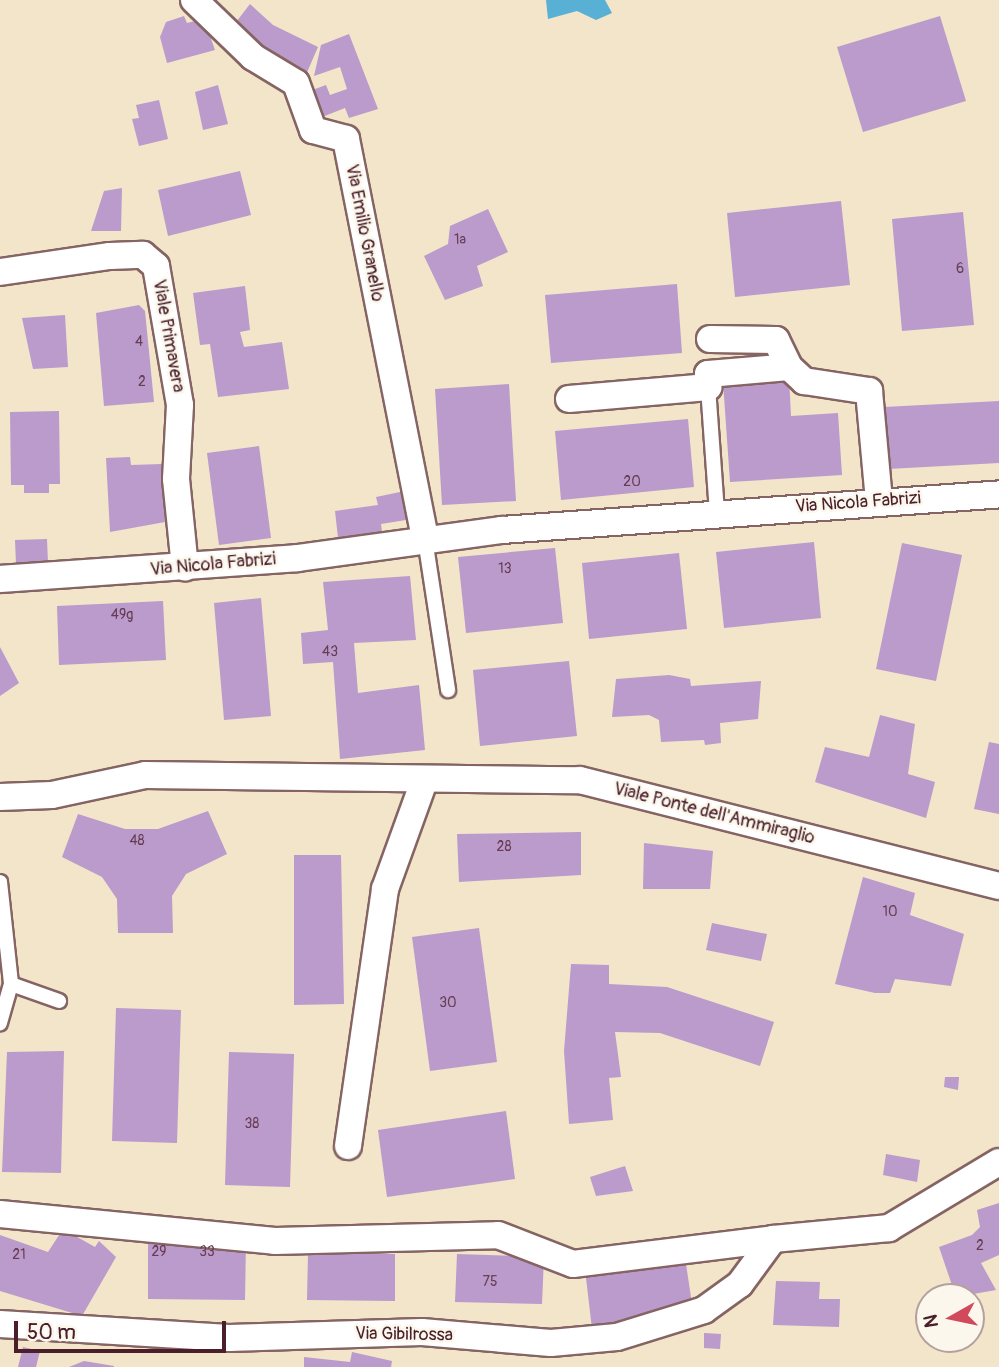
<!DOCTYPE html>
<html>
<head>
<meta charset="utf-8">
<style>
  body { margin:0 }
  #map { position:relative; width:999px; height:1367px; overflow:hidden; background:#f2e5ca; font-family:Pangolin,sans-serif }
  div>[style] { position:absolute }
  [style*='--x'] { left:calc(var(--x)*1px); top:calc(var(--y)*1px); width:calc(var(--w)*1px); rotate:calc(var(--a)*1deg) }
  .water>* { inset:0; background:#58b0d5 }
  .building>* { inset:0; background:#bb9acc }
  .roads { filter:drop-shadow(2px 0 #856463) drop-shadow(-2px 0 #856463) drop-shadow(0 2px #856463) drop-shadow(0 -2px #856463) }
  .lane>* { height:14px; margin:-7px; padding:0 7px; transform-origin:7px; border-radius:7px; background:#fff }
  .street>* { height:26px; margin:-13px; padding:0 13px; transform-origin:13px; border-radius:13px; background:#fff }
  span { translate:-50% -50%; white-space:nowrap; text-align:center; line-height:1.15; -webkit-text-stroke:5px #fbf7ec; paint-order:stroke }
  .number-label { font-size:14px; color:#663e53 }
  .number-label span { -webkit-text-stroke-width:0 }
  .street-label { font-size:18px; color:#4a1f2b }
  .north { position:absolute; left:915px; top:1283px; width:70px; height:70px; box-sizing:border-box; background:#fbf7ec; border:2px solid #b4a19f; border-radius:50%; rotate:261deg; font-size:19px; font-weight:700; line-height:28px; text-align:center; color:#4a1f2b }
  .north::after { content:''; display:block; margin:auto; width:24px; height:32px; background:#d1495b; clip-path:polygon(50% 0,100% 100%,50% 72%,0 100%) }
  .scale { position:absolute; left:14px; top:1321px; width:212px; height:32px; box-sizing:border-box; border:4px solid #4a1f2b; border-top:0; padding-left:9px; font-size:21px; line-height:24px; white-space:nowrap; color:#4a1f2b; -webkit-text-stroke:5px #fbf7ec; paint-order:stroke }
</style>
</head>
<body>
<div id="map">
  <div class="water">
    <div style="clip-path:polygon(546px 0,605px 0,612px 13px,596px 20px,577px 11px,548px 19px)"></div>
  </div>
  <div class="building">
    <div style="clip-path:polygon(250px 4px,273px 25px,318px 47px,305px 77px,259px 53px,233px 26px)"></div>
    <div style="clip-path:polygon(184px 16px,187px 23px,204px 19px,215px 50px,167px 63px,160px 37px,166px 22px)"></div>
    <div style="clip-path:polygon(940px 16px,966px 101px,863px 132px,837px 47px)"></div>
    <div style="clip-path:polygon(349px 34px,378px 109px,349px 118px,345px 108px,317px 119px,307px 92px,326px 85px,330px 95px,347px 89px,340px 67px,314px 76px,321px 45px)"></div>
    <div style="clip-path:polygon(218px 85px,228px 124px,203px 130px,195px 92px)"></div>
    <div style="clip-path:polygon(159px 100px,168px 139px,139px 146px,132px 119px,139px 118px,136px 105px)"></div>
    <div style="clip-path:polygon(240px 171px,251px 215px,168px 236px,158px 190px)"></div>
    <div style="clip-path:polygon(122px 188px,121px 231px,91px 231px,104px 191px)"></div>
    <div style="clip-path:polygon(841px 201px,850px 285px,735px 297px,727px 213px)"></div>
    <div style="clip-path:polygon(488px 209px,508px 252px,477px 266px,483px 286px,445px 300px,424px 256px,448px 244px,450px 226px)"></div>
    <div style="clip-path:polygon(963px 212px,974px 325px,902px 331px,892px 219px)"></div>
    <div style="clip-path:polygon(677px 284px,682px 353px,551px 363px,545px 295px)"></div>
    <div style="clip-path:polygon(245px 286px,250px 330px,240px 332px,244px 347px,282px 342px,289px 389px,218px 397px,210px 344px,200px 345px,193px 293px)"></div>
    <div style="clip-path:polygon(139px 305px,145px 311px,154px 402px,104px 406px,96px 313px)"></div>
    <div style="clip-path:polygon(65px 315px,68px 367px,33px 369px,22px 318px)"></div>
    <div style="clip-path:polygon(789px 377px,791px 416px,838px 413px,842px 475px,730px 482px,723px 382px)"></div>
    <div style="clip-path:polygon(509px 384px,516px 501px,442px 505px,435px 389px)"></div>
    <div style="clip-path:polygon(999px 401px,999px 463px,888px 469px,884px 407px)"></div>
    <div style="clip-path:polygon(59px 411px,60px 484px,49px 484px,49px 493px,24px 493px,24px 485px,11px 485px,10px 412px)"></div>
    <div style="clip-path:polygon(688px 419px,694px 487px,561px 500px,555px 431px)"></div>
    <div style="clip-path:polygon(259px 446px,271px 538px,219px 545px,207px 453px)"></div>
    <div style="clip-path:polygon(130px 457px,131px 465px,162px 464px,165px 522px,110px 532px,106px 458px)"></div>
    <div style="clip-path:polygon(405px 491px,412px 519px,381px 524px,383px 540px,339px 547px,335px 511px,378px 505px,376px 497px)"></div>
    <div style="clip-path:polygon(47px 539px,48px 563px,16px 564px,15px 540px)"></div>
    <div style="clip-path:polygon(814px 542px,821px 618px,724px 628px,716px 552px)"></div>
    <div style="clip-path:polygon(902px 543px,962px 555px,936px 681px,876px 669px)"></div>
    <div style="clip-path:polygon(555px 548px,563px 623px,466px 633px,458px 557px)"></div>
    <div style="clip-path:polygon(679px 553px,687px 629px,589px 639px,582px 563px)"></div>
    <div style="clip-path:polygon(410px 576px,416px 640px,354px 643px,358px 693px,419px 685px,425px 750px,340px 759px,333px 662px,303px 664px,301px 633px,328px 630px,323px 582px)"></div>
    <div style="clip-path:polygon(261px 598px,271px 716px,224px 720px,214px 603px)"></div>
    <div style="clip-path:polygon(163px 601px,166px 660px,59px 665px,57px 606px)"></div>
    <div style="clip-path:polygon(0 647px,19px 683px,0 696px)"></div>
    <div style="clip-path:polygon(569px 661px,577px 736px,480px 746px,473px 670px)"></div>
    <div style="clip-path:polygon(669px 675px,690px 679px,691px 686px,761px 681px,758px 719px,720px 723px,721px 743px,705px 745px,704px 740px,661px 742px,659px 720px,649px 715px,612px 717px,616px 679px)"></div>
    <div style="clip-path:polygon(880px 715px,915px 724px,908px 774px,935px 782px,926px 818px,815px 782px,825px 747px,869px 757px)"></div>
    <div style="clip-path:polygon(989px 742px,999px 744px,999px 814px,974px 809px)"></div>
    <div style="clip-path:polygon(208px 811px,227px 854px,186px 874px,172px 896px,173px 933px,118px 933px,117px 899px,102px 877px,62px 857px,78px 814px,125px 829px,158px 829px)"></div>
    <div style="clip-path:polygon(581px 832px,581px 875px,459px 882px,457px 834px)"></div>
    <div style="clip-path:polygon(644px 843px,713px 851px,710px 889px,643px 889px)"></div>
    <div style="clip-path:polygon(294px 855px,341px 855px,344px 1004px,294px 1005px)"></div>
    <div style="clip-path:polygon(863px 877px,915px 893px,910px 915px,964px 934px,951px 986px,895px 979px,890px 993px,875px 993px,835px 984px)"></div>
    <div style="clip-path:polygon(712px 923px,767px 934px,761px 961px,706px 950px)"></div>
    <div style="clip-path:polygon(479px 928px,497px 1062px,430px 1071px,412px 937px)"></div>
    <div style="clip-path:polygon(571px 964px,609px 965px,609px 984px,667px 987px,774px 1022px,760px 1066px,660px 1033px,615px 1032px,621px 1077px,609px 1078px,613px 1120px,569px 1124px,564px 1051px)"></div>
    <div style="clip-path:polygon(116px 1008px,181px 1010px,177px 1143px,112px 1141px)"></div>
    <div style="clip-path:polygon(64px 1051px,61px 1173px,2px 1172px,7px 1052px)"></div>
    <div style="clip-path:polygon(229px 1052px,294px 1054px,290px 1187px,225px 1185px)"></div>
    <div style="clip-path:polygon(945px 1077px,959px 1077px,958px 1090px,944px 1087px)"></div>
    <div style="clip-path:polygon(506px 1111px,515px 1179px,387px 1197px,378px 1130px)"></div>
    <div style="clip-path:polygon(886px 1154px,920px 1160px,917px 1182px,883px 1175px)"></div>
    <div style="clip-path:polygon(625px 1166px,633px 1191px,596px 1196px,590px 1177px)"></div>
    <div style="clip-path:polygon(999px 1203px,999px 1255px,981px 1263px,996px 1290px,956px 1297px,939px 1247px,972px 1235px,980px 1227px,977px 1210px)"></div>
    <div style="clip-path:polygon(63px 1229px,95px 1247px,99px 1241px,116px 1257px,82px 1316px,0 1291px,0 1235px,48px 1252px)"></div>
    <div style="clip-path:polygon(148px 1240px,246px 1240px,245px 1300px,148px 1299px)"></div>
    <div style="clip-path:polygon(308px 1253px,395px 1254px,395px 1301px,307px 1300px)"></div>
    <div style="clip-path:polygon(457px 1254px,544px 1257px,542px 1304px,455px 1302px)"></div>
    <div style="clip-path:polygon(686px 1264px,692px 1304px,592px 1329px,585px 1269px)"></div>
    <div style="clip-path:polygon(776px 1281px,820px 1282px,819px 1299px,840px 1299px,839px 1327px,773px 1325px)"></div>
    <div style="clip-path:polygon(704px 1333px,721px 1334px,720px 1349px,704px 1348px)"></div>
    <div style="clip-path:polygon(23px 1347px,40px 1351px,36px 1367px,18px 1367px)"></div>
    <div style="clip-path:polygon(352px 1352px,392px 1361px,391px 1367px,304px 1367px,304px 1357px,350px 1362px)"></div>
    <div style="clip-path:polygon(84px 1361px,114px 1366px,114px 1367px,69px 1367px)"></div>
  </div>
  <div class="roads">
    <div class="lane">
      <div style="--x:708;--y:387;--w:126;--a:85.9"></div>
      <div style="--x:425;--y:539;--w:153;--a:81.3"></div>
      <div style="--x:0;--y:882;--w:103;--a:83.8"></div>
      <div style="--x:11;--y:984;--w:41;--a:105.8"></div>
      <div style="--x:11;--y:984;--w:51;--a:19.5"></div>
    </div>
    <div class="street">
      <div style="--x:194;--y:0;--w:82;--a:44"></div>
      <div style="--x:253;--y:57;--w:50;--a:31.2"></div>
      <div style="--x:296;--y:83;--w:50;--a:70.1"></div>
      <div style="--x:313;--y:130;--w:34;--a:15"></div>
      <div style="--x:346;--y:139;--w:408;--a:78.8"></div>
      <div style="--x:0;--y:272;--w:111;--a:-8.3"></div>
      <div style="--x:110;--y:256;--w:33;--a:-2"></div>
      <div style="--x:143;--y:255;--w:17;--a:40"></div>
      <div style="--x:156;--y:266;--w:141;--a:80.2"></div>
      <div style="--x:180;--y:405;--w:74;--a:93.1"></div>
      <div style="--x:176;--y:479;--w:89;--a:84.2"></div>
      <div style="--x:710;--y:339;--w:66;--a:0.9"></div>
      <div style="--x:776;--y:340;--w:30;--a:64"></div>
      <div style="--x:569;--y:399;--w:140;--a:-4.9"></div>
      <div style="--x:708;--y:387;--w:13;--a:-90"></div>
      <div style="--x:708;--y:374;--w:81;--a:-4.9"></div>
      <div style="--x:789;--y:367;--w:21;--a:43"></div>
      <div style="--x:804;--y:381;--w:66;--a:8.7"></div>
      <div style="--x:869;--y:391;--w:109;--a:84.8"></div>
      <div style="--x:0;--y:579;--w:298;--a:-4"></div>
      <div style="--x:297;--y:558;--w:207;--a:-7.8"></div>
      <div style="--x:502;--y:530;--w:498;--a:-4.1"></div>
      <div style="--x:0;--y:797;--w:52;--a:-2.2"></div>
      <div style="--x:52;--y:795;--w:95;--a:-12.1"></div>
      <div style="--x:145;--y:775;--w:435;--a:0.7"></div>
      <div style="--x:580;--y:780;--w:432;--a:14.2"></div>
      <div style="--x:348;--y:1146;--w:260;--a:-81.8"></div>
      <div style="--x:385;--y:889;--w:115;--a:-70.1"></div>
      <div style="--x:0;--y:1214;--w:276;--a:5.6"></div>
      <div style="--x:275;--y:1241;--w:223;--a:-1.5"></div>
      <div style="--x:498;--y:1235;--w:80;--a:21.1"></div>
      <div style="--x:573;--y:1264;--w:202;--a:-7.1"></div>
      <div style="--x:0;--y:1324;--w:229;--a:3.5"></div>
      <div style="--x:229;--y:1338;--w:193;--a:-1.8"></div>
      <div style="--x:422;--y:1332;--w:129;--a:4.9"></div>
      <div style="--x:551;--y:1343;--w:66;--a:-5.2"></div>
      <div style="--x:617;--y:1337;--w:91;--a:-17.2"></div>
      <div style="--x:704;--y:1310;--w:44;--a:-35.8"></div>
      <div style="--x:740;--y:1284;--w:56;--a:-53.7"></div>
      <div style="--x:773;--y:1239;--w:117;--a:-5.4"></div>
      <div style="--x:889;--y:1228;--w:128;--a:-31"></div>
    </div>
  </div>
  <div class="number-label">
    <span style="left:460px;top:240px">1a</span>
    <span style="left:960px;top:269px">6</span>
    <span style="left:139px;top:342px">4</span>
    <span style="left:142px;top:382px">2</span>
    <span style="left:632px;top:482px">20</span>
    <span style="left:505px;top:569px">13</span>
    <span style="left:122px;top:615px">49g</span>
    <span style="left:330px;top:652px">43</span>
    <span style="left:137px;top:841px">48</span>
    <span style="left:504px;top:847px">28</span>
    <span style="left:890px;top:912px">10</span>
    <span style="left:448px;top:1003px">30</span>
    <span style="left:252px;top:1124px">38</span>
    <span style="left:980px;top:1246px">2</span>
    <span style="left:159px;top:1252px">29</span>
    <span style="left:207px;top:1252px">33</span>
    <span style="left:19px;top:1255px">21</span>
    <span style="left:490px;top:1282px">75</span>
  </div>
  <div class="street-label">
    <span style="left:364px;top:233px;rotate:79deg">Via Emilio Granello</span>
    <span style="left:168px;top:336px;rotate:80deg">Viale Primavera</span>
    <span style="left:858px;top:503px;rotate:-4deg">Via Nicola Fabrizi</span>
    <span style="left:213px;top:565px;rotate:-5deg">Via Nicola Fabrizi</span>
    <span style="left:714px;top:814px;rotate:14deg">Viale Ponte dell'Ammiraglio</span>
    <span style="left:404px;top:1335px;rotate:1deg">Via Gibilrossa</span>
  </div>
  <div class="north">N</div>
  <div class="scale">50 m</div>
</div>
</body>
</html>
